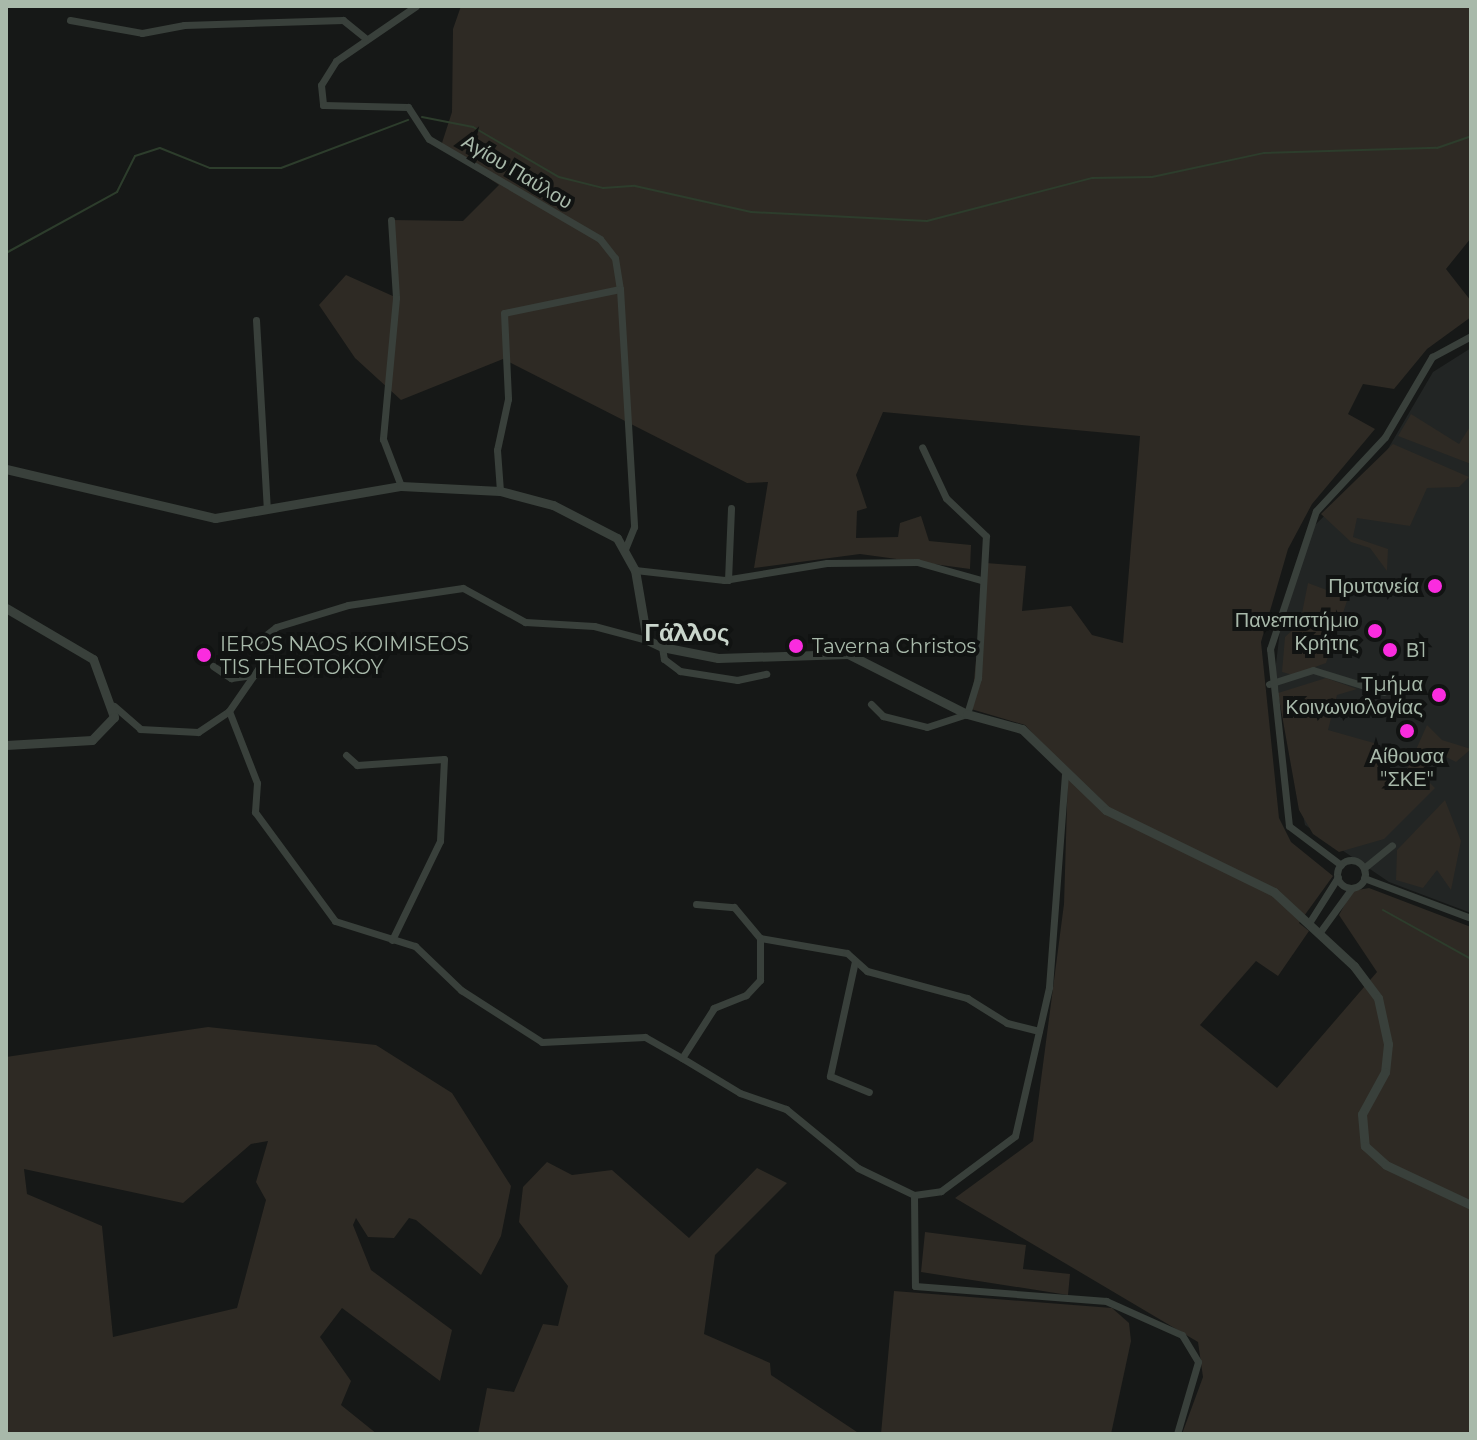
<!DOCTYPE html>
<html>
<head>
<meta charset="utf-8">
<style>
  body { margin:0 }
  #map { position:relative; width:1477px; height:1440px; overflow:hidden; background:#161817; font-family:Montserrat,sans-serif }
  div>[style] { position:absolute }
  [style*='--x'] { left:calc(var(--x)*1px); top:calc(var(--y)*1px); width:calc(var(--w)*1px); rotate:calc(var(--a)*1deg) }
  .built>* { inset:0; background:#222524 }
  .green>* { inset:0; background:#2e2a24 }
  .stream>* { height:2px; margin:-1px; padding:0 1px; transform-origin:1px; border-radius:1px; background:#2d3d2c }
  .minor>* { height:7px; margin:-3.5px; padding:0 3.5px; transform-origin:3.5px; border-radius:3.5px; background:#39403b }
  .minor>.ring { margin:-3.5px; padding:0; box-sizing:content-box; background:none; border:7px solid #39403b; border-radius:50% }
  .tertiary>* { height:9px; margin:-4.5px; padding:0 4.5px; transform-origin:4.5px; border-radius:4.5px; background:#39403b }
  .dots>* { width:22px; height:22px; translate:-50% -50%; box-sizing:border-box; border:4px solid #111312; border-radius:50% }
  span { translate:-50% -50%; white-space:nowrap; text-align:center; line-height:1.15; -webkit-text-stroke:8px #111312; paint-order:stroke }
  .street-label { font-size:20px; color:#a8b9aa }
  .poi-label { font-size:20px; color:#a8b9aa }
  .right { translate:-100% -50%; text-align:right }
  .left { translate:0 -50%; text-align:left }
  .quarter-label { font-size:24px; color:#c9d5cb; font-weight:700 }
  .frame { position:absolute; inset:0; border:8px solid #a8b9aa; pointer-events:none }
</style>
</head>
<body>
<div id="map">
  <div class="built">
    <div style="clip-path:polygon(1471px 348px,1471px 913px,1389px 882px,1305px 825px,1275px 672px,1281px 622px,1312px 528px,1382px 459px,1433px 372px)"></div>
  </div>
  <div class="green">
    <div style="clip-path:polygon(461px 6px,1471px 6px,1471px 238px,1446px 269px,1471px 301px,1471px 317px,1427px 349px,1394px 389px,1363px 384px,1348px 414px,1375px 429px,1312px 504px,1288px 549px,1261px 642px,1279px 818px,1291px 842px,1333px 876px,1299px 923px,1309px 931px,1278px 976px,1256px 961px,1200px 1025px,1277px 1088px,1377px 972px,1339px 915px,1352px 891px,1369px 888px,1471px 927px,1471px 1434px,1182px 1434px,1203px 1377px,1198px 1342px,955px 1198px,1033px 1141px,1064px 904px,1068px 772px,1025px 725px,971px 709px,986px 563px,1026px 566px,1022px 611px,1071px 606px,1092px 635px,1123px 643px,1140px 436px,883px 412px,856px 475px,867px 508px,857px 511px,856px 538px,898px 537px,900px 523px,921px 516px,929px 541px,971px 545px,970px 569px,860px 554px,754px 568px,768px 482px,747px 483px,503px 359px,401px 400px,355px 358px,319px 305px,346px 275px,395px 297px,391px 220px,463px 221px,499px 185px,441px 146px,452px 112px,453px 29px)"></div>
    <div style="clip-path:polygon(1411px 414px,1459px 444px,1471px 425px,1471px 464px,1398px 436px)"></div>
    <div style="clip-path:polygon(1393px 444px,1469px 477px,1459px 487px,1427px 488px,1410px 526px,1357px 518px,1353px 537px,1388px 549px,1387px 571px,1370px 548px,1351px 542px,1321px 514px)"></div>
    <div style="clip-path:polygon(1308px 583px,1348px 598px,1326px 663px,1293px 675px,1282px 672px,1285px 637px,1300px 623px)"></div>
    <div style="clip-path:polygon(1326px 678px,1357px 689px,1337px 695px,1328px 730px,1374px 743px,1391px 774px,1406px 772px,1427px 725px,1442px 740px,1471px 749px,1456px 762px,1438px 753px,1429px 759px,1421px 774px,1435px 788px,1384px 839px,1339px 852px,1313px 834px,1299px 810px,1278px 693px)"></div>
    <div style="clip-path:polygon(1445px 800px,1461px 841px,1451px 890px,1437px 870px,1423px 888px,1396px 880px,1397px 850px)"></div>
    <div style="clip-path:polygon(evenodd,208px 1027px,376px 1045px,452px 1093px,511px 1186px,501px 1236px,481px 1275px,416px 1220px,409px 1218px,394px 1238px,368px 1237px,356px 1218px,353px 1225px,371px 1270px,452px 1330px,440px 1381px,342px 1308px,320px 1337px,351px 1381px,341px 1405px,377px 1434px,6px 1434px,6px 1057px,208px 1027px,268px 1141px,256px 1182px,266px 1200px,237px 1308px,113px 1337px,102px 1226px,27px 1194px,24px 1169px,183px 1203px,251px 1144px,268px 1141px)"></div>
    <div style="clip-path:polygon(547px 1162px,572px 1175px,612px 1170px,689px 1238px,757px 1168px,787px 1183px,715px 1255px,704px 1334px,770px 1363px,771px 1375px,860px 1434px,478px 1434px,487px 1388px,514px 1392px,543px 1324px,558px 1326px,568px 1286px,519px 1222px,523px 1187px)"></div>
    <div style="clip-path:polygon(925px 1232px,1026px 1245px,1023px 1269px,1070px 1274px,1068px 1295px,921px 1272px)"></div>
    <div style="clip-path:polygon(894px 1291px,1112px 1308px,1129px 1323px,1131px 1341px,1111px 1434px,881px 1434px)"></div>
  </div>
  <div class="stream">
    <div style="--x:422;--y:117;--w:52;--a:11.1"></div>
    <div style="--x:473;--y:127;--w:99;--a:30.2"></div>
    <div style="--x:559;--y:177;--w:45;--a:14"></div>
    <div style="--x:603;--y:188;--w:32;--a:-4"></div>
    <div style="--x:635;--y:186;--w:119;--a:12.6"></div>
    <div style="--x:751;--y:212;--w:176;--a:2.9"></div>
    <div style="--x:927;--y:221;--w:171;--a:-14.6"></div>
    <div style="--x:1092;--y:178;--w:60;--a:-1"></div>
    <div style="--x:1152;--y:177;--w:115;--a:-12.1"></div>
    <div style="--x:1264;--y:153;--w:173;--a:-1.7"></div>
    <div style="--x:1437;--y:148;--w:36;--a:-19"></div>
    <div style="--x:6;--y:253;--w:127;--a:-28.8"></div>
    <div style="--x:117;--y:192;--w:40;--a:-63.4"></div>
    <div style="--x:135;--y:156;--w:26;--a:-18"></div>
    <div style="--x:160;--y:148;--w:54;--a:21.8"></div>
    <div style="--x:210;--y:168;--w:71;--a:0"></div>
    <div style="--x:281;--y:168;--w:136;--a:-20.7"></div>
    <div style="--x:1383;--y:910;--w:101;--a:29.1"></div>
  </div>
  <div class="minor">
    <div style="--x:416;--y:6;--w:97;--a:145.5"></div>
    <div style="--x:336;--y:61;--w:28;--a:122"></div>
    <div style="--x:321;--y:85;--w:20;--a:84"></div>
    <div style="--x:323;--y:105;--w:85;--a:1.3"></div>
    <div style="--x:408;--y:107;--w:38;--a:57"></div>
    <div style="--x:429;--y:139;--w:198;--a:30.3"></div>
    <div style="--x:600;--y:239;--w:24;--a:52"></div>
    <div style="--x:615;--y:258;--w:31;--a:81"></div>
    <div style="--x:620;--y:289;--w:118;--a:168.3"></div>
    <div style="--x:504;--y:313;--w:86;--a:87.3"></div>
    <div style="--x:508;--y:399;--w:52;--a:102.2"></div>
    <div style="--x:497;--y:450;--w:41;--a:85.8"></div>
    <div style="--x:70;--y:20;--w:73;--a:10.2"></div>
    <div style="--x:142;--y:33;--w:43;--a:-10.8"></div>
    <div style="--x:184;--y:25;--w:159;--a:-1.8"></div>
    <div style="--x:343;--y:20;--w:28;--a:39"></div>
    <div style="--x:391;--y:220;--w:78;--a:86.3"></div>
    <div style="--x:396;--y:298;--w:142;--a:95.3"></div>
    <div style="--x:383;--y:439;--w:50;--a:69"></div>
    <div style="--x:620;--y:289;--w:238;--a:86.6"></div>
    <div style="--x:634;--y:527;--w:24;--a:112"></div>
    <div style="--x:256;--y:320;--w:188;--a:86.7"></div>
    <div style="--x:635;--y:570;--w:90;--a:6.4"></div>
    <div style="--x:724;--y:580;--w:104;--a:-9.4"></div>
    <div style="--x:827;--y:563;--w:90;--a:-0.6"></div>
    <div style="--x:917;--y:562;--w:66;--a:15.7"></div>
    <div style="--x:728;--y:580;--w:72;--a:-87.6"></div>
    <div style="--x:662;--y:647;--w:12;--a:81"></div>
    <div style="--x:664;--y:659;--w:20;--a:37"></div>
    <div style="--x:680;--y:671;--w:58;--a:9"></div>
    <div style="--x:737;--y:680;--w:30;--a:-12"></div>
    <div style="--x:213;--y:666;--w:22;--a:34"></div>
    <div style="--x:231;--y:678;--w:22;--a:-8"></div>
    <div style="--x:1269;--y:684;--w:46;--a:-17.7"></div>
    <div style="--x:1313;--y:670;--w:74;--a:17.2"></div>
    <div style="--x:871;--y:704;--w:17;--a:45"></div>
    <div style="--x:883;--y:716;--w:45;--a:14"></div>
    <div style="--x:927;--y:727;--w:42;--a:-18"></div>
    <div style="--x:967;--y:714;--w:38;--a:-73"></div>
    <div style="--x:978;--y:678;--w:142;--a:-86.8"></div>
    <div style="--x:986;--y:536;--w:55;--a:-136.5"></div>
    <div style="--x:946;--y:498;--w:56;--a:-115.2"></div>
    <div style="--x:114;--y:706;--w:35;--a:41"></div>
    <div style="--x:140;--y:729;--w:58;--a:3"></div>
    <div style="--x:198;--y:732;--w:37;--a:-34"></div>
    <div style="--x:229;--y:711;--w:55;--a:-55.4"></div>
    <div style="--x:260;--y:666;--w:22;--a:-108"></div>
    <div style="--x:253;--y:645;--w:29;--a:-38"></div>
    <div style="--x:276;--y:627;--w:75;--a:-17"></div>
    <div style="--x:348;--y:605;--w:116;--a:-8.4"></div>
    <div style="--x:463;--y:588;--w:71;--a:28.7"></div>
    <div style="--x:525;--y:622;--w:69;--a:3.3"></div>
    <div style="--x:594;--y:626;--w:55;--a:14.8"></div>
    <div style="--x:229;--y:711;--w:77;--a:68.7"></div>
    <div style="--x:257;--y:783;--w:29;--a:94"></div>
    <div style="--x:255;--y:812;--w:135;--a:53.7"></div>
    <div style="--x:335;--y:921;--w:84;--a:17.4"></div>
    <div style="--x:415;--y:946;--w:64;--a:43.7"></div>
    <div style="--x:461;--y:990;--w:96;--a:32.7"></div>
    <div style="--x:542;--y:1042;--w:103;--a:-2.8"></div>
    <div style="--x:645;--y:1037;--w:43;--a:29.6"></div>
    <div style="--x:346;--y:755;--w:15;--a:42"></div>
    <div style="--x:357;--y:765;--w:87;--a:-3.9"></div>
    <div style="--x:444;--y:759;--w:82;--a:92.8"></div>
    <div style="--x:440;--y:841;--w:110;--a:115.9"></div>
    <div class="ring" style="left:1337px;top:860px;width:21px;height:21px"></div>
    <div style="--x:1341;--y:865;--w:65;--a:-143.1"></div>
    <div style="--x:1289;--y:826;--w:178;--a:-96.1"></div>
    <div style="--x:1270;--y:649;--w:145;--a:-71.6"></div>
    <div style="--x:1316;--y:511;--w:101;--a:-47"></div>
    <div style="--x:1385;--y:437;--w:93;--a:-59.6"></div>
    <div style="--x:1432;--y:357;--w:44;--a:-28.3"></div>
    <div style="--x:1364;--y:868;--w:36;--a:-39"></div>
    <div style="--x:1364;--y:878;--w:114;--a:20.5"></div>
    <div style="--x:696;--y:904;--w:38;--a:5"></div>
    <div style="--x:734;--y:907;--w:40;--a:50"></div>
    <div style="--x:760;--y:938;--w:88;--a:9.8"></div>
    <div style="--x:847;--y:953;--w:27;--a:42"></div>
    <div style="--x:867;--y:971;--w:104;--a:15.1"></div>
    <div style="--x:967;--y:998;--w:47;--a:32"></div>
    <div style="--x:1007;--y:1023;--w:33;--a:14"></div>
    <div style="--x:1309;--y:923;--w:54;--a:-57.8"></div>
    <div style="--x:1320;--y:932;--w:54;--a:-54"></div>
    <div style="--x:760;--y:938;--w:42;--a:90"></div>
    <div style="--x:760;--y:980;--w:21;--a:133"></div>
    <div style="--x:746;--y:995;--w:35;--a:158"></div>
    <div style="--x:714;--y:1008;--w:59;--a:122.6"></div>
    <div style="--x:682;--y:1058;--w:68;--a:31.1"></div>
    <div style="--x:740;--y:1093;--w:49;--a:19.2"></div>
    <div style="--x:786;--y:1109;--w:93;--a:39.3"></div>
    <div style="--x:858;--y:1168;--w:62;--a:25.7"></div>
    <div style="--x:914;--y:1195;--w:27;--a:-8"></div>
    <div style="--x:941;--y:1191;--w:92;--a:-36.6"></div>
    <div style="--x:1015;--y:1136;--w:153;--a:-77.1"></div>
    <div style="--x:1049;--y:987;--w:213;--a:-85.7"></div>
    <div style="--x:855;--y:961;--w:118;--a:102.3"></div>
    <div style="--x:830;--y:1076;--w:42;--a:22.3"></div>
    <div style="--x:914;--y:1195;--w:91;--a:89.4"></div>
    <div style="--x:915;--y:1286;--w:192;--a:4.5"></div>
    <div style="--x:1106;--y:1301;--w:83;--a:24.1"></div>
    <div style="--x:1182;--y:1335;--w:31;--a:59"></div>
    <div style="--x:1198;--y:1362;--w:75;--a:106.3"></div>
  </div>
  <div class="tertiary">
    <div style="--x:6;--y:469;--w:215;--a:13.2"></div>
    <div style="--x:215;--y:518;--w:189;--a:-9.8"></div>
    <div style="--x:401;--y:486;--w:99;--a:2.9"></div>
    <div style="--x:500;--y:491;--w:55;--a:14.8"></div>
    <div style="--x:553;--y:505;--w:72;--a:27.3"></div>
    <div style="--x:617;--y:538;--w:37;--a:61"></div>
    <div style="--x:635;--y:570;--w:71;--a:80.3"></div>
    <div style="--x:647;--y:640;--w:17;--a:25"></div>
    <div style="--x:662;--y:647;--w:57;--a:11.1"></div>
    <div style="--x:718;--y:658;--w:130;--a:-1.8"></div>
    <div style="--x:848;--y:654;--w:133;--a:26.8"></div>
    <div style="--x:967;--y:714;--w:57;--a:15.3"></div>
    <div style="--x:1022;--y:729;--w:117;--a:44"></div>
    <div style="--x:1106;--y:810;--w:187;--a:26"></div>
    <div style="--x:1274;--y:892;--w:109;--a:42.8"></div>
    <div style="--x:1354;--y:966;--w:40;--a:53"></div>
    <div style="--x:1378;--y:998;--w:47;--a:77.7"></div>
    <div style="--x:1388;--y:1044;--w:28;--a:96"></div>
    <div style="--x:1385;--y:1072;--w:48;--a:118.7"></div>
    <div style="--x:1362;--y:1114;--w:32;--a:85"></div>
    <div style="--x:1365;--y:1146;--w:28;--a:42"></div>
    <div style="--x:1386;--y:1165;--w:94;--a:25.2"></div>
    <div style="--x:6;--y:608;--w:101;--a:30.4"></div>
    <div style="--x:93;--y:659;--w:62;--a:70.1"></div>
    <div style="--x:114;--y:717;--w:32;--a:134"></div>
    <div style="--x:92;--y:740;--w:86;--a:176.7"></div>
  </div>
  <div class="dots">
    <div style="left:1435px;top:586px;background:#fa2cdf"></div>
    <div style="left:1375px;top:631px;background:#fa2cdf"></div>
    <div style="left:796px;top:646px;background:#fa2cdf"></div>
    <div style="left:1390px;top:650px;background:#fa2cdf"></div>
    <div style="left:204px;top:655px;background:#fa2cdf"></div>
    <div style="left:1439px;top:695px;background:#fa2cdf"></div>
    <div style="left:1407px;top:731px;background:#fa2cdf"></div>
  </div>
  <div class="street-label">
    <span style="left:517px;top:172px;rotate:31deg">Αγίου Παύλου</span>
  </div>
  <div class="poi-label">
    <span class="right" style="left:1419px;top:586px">Πρυτανεία</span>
    <span class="right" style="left:1359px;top:632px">Πανεπιστήμιο<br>Κρήτης</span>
    <span class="left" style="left:220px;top:656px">IEROS NAOS KOIMISEOS<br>TIS THEOTOKOY</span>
    <span class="left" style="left:812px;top:646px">Taverna Christos</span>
    <span class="left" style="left:1406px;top:650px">Β1</span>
    <span class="right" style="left:1423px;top:696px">Τμήμα<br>Κοινωνιολογίας</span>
    <span style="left:1407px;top:768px">Αίθουσα<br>"ΣΚΕ"</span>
  </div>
  <div class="quarter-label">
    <span style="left:687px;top:633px">Γάλλος</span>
  </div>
  <div class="frame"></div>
</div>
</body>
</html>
